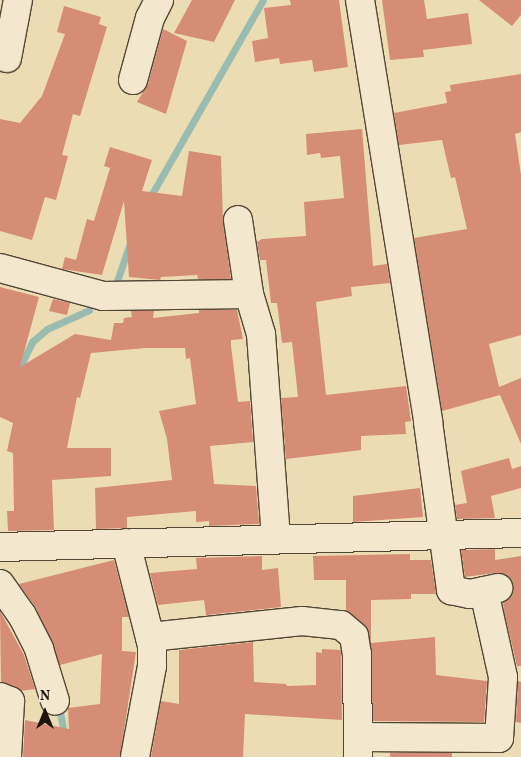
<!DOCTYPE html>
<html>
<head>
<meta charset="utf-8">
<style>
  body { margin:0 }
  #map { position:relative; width:521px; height:757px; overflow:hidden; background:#ecdcb4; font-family:Vollkorn,serif }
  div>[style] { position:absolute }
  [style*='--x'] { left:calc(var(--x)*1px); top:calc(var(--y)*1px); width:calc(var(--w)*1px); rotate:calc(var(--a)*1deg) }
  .stream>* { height:7px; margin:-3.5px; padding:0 3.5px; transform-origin:3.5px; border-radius:3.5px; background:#99bbb0 }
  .building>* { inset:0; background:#d58d75 }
  .roads { filter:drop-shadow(1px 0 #524636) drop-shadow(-1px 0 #524636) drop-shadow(0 1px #524636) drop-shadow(0 -1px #524636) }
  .minor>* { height:28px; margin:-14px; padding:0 14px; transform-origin:14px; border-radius:14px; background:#f3e8ce }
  span { translate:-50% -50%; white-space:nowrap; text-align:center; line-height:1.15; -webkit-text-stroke:4.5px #f3e8ce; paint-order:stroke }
  .north { position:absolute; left:20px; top:687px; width:50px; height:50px; -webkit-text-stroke:4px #f3e8ce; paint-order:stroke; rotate:0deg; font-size:14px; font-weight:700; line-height:20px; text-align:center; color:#1f140c }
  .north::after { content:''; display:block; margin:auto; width:18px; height:22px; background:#1f140c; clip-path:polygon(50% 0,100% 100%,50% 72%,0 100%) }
</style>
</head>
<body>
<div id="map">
  <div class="stream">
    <div style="--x:149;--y:199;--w:229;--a:-60.2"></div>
    <div style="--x:116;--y:284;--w:43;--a:-71.1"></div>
    <div style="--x:16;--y:375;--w:37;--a:-64"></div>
    <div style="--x:32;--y:342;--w:20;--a:-41"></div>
    <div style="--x:47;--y:329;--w:46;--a:-24.3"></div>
    <div style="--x:59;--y:706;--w:29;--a:80"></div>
  </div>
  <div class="building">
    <div style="clip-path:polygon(192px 0,235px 0,214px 42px,174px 33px)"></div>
    <div style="clip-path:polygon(290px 0,339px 0,348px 67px,314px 72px,312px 60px,280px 64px,279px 58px,255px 62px,252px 41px,268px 38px,264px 8px,291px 5px)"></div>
    <div style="clip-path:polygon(382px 0,424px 0,427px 19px,468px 13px,472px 44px,423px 50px,424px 57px,390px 60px)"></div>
    <div style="clip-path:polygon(479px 0,521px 0,521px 15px,512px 26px)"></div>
    <div style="clip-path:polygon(64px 6px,101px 17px,99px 24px,107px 27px,80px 116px,73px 114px,62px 155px,68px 156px,56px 200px,45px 197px,32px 240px,0 231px,0 119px,20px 123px,42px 96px,65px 34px,57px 32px)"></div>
    <div style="clip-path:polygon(163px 29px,187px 41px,166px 114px,137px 102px,148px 84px)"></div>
    <div style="clip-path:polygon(521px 74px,521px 132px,515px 134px,521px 175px,521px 335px,489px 344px,499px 387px,521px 378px,521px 444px,500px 395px,442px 411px,414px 238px,467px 229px,455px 177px,451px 178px,442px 140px,399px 145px,394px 113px,447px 103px,445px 92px,451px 91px,450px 85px)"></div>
    <div style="clip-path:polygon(362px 129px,373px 266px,387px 264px,390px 283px,351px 287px,352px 296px,316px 302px,326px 395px,406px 386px,411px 421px,405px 422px,406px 434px,361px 436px,361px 450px,286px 459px,281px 398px,298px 397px,292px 342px,282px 343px,277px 303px,271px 303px,266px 260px,260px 260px,257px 242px,262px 239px,306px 236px,304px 202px,344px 198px,340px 156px,321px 158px,320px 153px,307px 155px,306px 134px)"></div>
    <div style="clip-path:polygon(110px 147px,152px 160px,142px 191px,182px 196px,189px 151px,221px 156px,223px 222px,231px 279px,198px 279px,197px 275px,161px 277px,160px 280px,129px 277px,124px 201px,102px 275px,62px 269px,65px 257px,76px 260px,87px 219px,94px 221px,110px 168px,104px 166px)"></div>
    <div style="clip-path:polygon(0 287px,39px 297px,20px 367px,75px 334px,111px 340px,114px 323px,123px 323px,124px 318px,132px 317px,131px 311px,154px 311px,153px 318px,199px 313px,199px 310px,237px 310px,243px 339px,231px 340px,231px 346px,238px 402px,250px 401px,253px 442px,210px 446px,214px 484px,256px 486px,259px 524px,209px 526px,209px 521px,196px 522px,196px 511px,127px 517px,127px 528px,96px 529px,95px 488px,172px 480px,167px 439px,159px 411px,196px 404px,190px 358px,186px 359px,185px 348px,145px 348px,91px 353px,80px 398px,77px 397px,67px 448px,111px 448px,111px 476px,52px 480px,54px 530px,8px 531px,7px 511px,14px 511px,13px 453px,7px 451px,13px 423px,0 417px)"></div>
    <div style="clip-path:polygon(53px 299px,70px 303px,67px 315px,49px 311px)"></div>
    <div style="clip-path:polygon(509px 458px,512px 469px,521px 466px,521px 488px,491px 496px,495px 518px,457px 519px,455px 505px,467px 503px,461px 471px)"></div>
    <div style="clip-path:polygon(420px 488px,423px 517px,353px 522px,353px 496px)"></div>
    <div style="clip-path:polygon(495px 549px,495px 560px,521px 556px,521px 666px,517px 666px,504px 611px,503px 602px,513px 592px,510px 578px,495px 573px,465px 577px,461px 550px)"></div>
    <div style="clip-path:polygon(410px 554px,410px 560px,431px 560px,436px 594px,411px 594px,411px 599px,371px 600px,371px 643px,435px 637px,436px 675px,487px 681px,484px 722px,373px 721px,369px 633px,364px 624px,346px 611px,346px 580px,314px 580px,313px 556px)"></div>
    <div style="clip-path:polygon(262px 556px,262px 570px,278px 568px,281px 607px,206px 615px,204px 600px,158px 605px,150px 573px,197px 569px,196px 558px)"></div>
    <div style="clip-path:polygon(114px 560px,129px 617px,122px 617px,122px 651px,136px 652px,120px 757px,23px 757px,25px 720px,69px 729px,68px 708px,100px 704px,102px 654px,60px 665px,36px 608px,19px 584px)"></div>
    <div style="clip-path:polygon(0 611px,24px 655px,35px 689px,21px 691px,1px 682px)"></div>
    <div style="clip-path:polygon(253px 642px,254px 682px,286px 684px,287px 686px,316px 685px,316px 652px,322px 653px,322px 649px,341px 650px,342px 720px,245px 714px,243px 757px,151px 757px,161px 701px,179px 704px,179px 650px)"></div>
    <div style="clip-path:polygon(518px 681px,521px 682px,521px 723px,516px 722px)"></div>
    <div style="clip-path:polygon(390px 753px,452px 753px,452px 757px,390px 757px)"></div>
  </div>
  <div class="roads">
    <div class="minor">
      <div style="--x:360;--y:0;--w:427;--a:80.8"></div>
      <div style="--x:428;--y:422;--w:170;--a:82.2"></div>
      <div style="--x:451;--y:590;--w:19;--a:12"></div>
      <div style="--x:470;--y:594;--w:29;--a:-12"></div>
      <div style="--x:7;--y:58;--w:59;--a:-79.3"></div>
      <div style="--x:133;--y:80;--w:64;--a:-74.7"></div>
      <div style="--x:150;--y:18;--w:20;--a:-63"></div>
      <div style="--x:238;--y:220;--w:75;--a:81.5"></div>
      <div style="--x:249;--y:294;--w:42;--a:73.3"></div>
      <div style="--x:261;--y:334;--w:206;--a:85.8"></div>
      <div style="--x:0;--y:268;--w:107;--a:15.2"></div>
      <div style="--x:103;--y:296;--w:146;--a:-0.8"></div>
      <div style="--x:126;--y:543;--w:106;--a:75.8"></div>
      <div style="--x:152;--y:646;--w:20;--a:90"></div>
      <div style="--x:152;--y:666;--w:93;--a:100.6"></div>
      <div style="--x:0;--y:547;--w:521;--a:-1.54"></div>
      <div style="--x:0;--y:584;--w:38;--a:55"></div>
      <div style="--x:22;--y:615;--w:38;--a:63"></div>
      <div style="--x:39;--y:649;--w:54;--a:72.9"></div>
      <div style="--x:150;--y:637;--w:153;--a:-6"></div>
      <div style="--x:302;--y:621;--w:39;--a:6"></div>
      <div style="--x:341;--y:625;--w:17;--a:40"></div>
      <div style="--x:354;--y:636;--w:18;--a:81"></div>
      <div style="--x:357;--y:654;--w:103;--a:89.4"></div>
      <div style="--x:0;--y:697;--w:11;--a:22"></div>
      <div style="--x:10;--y:701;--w:55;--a:93.1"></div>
      <div style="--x:360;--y:737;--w:139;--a:0.4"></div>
      <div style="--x:499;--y:738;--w:61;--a:-86.2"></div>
      <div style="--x:503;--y:677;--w:88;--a:-102.5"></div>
    </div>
  </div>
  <div class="north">N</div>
</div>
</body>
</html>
